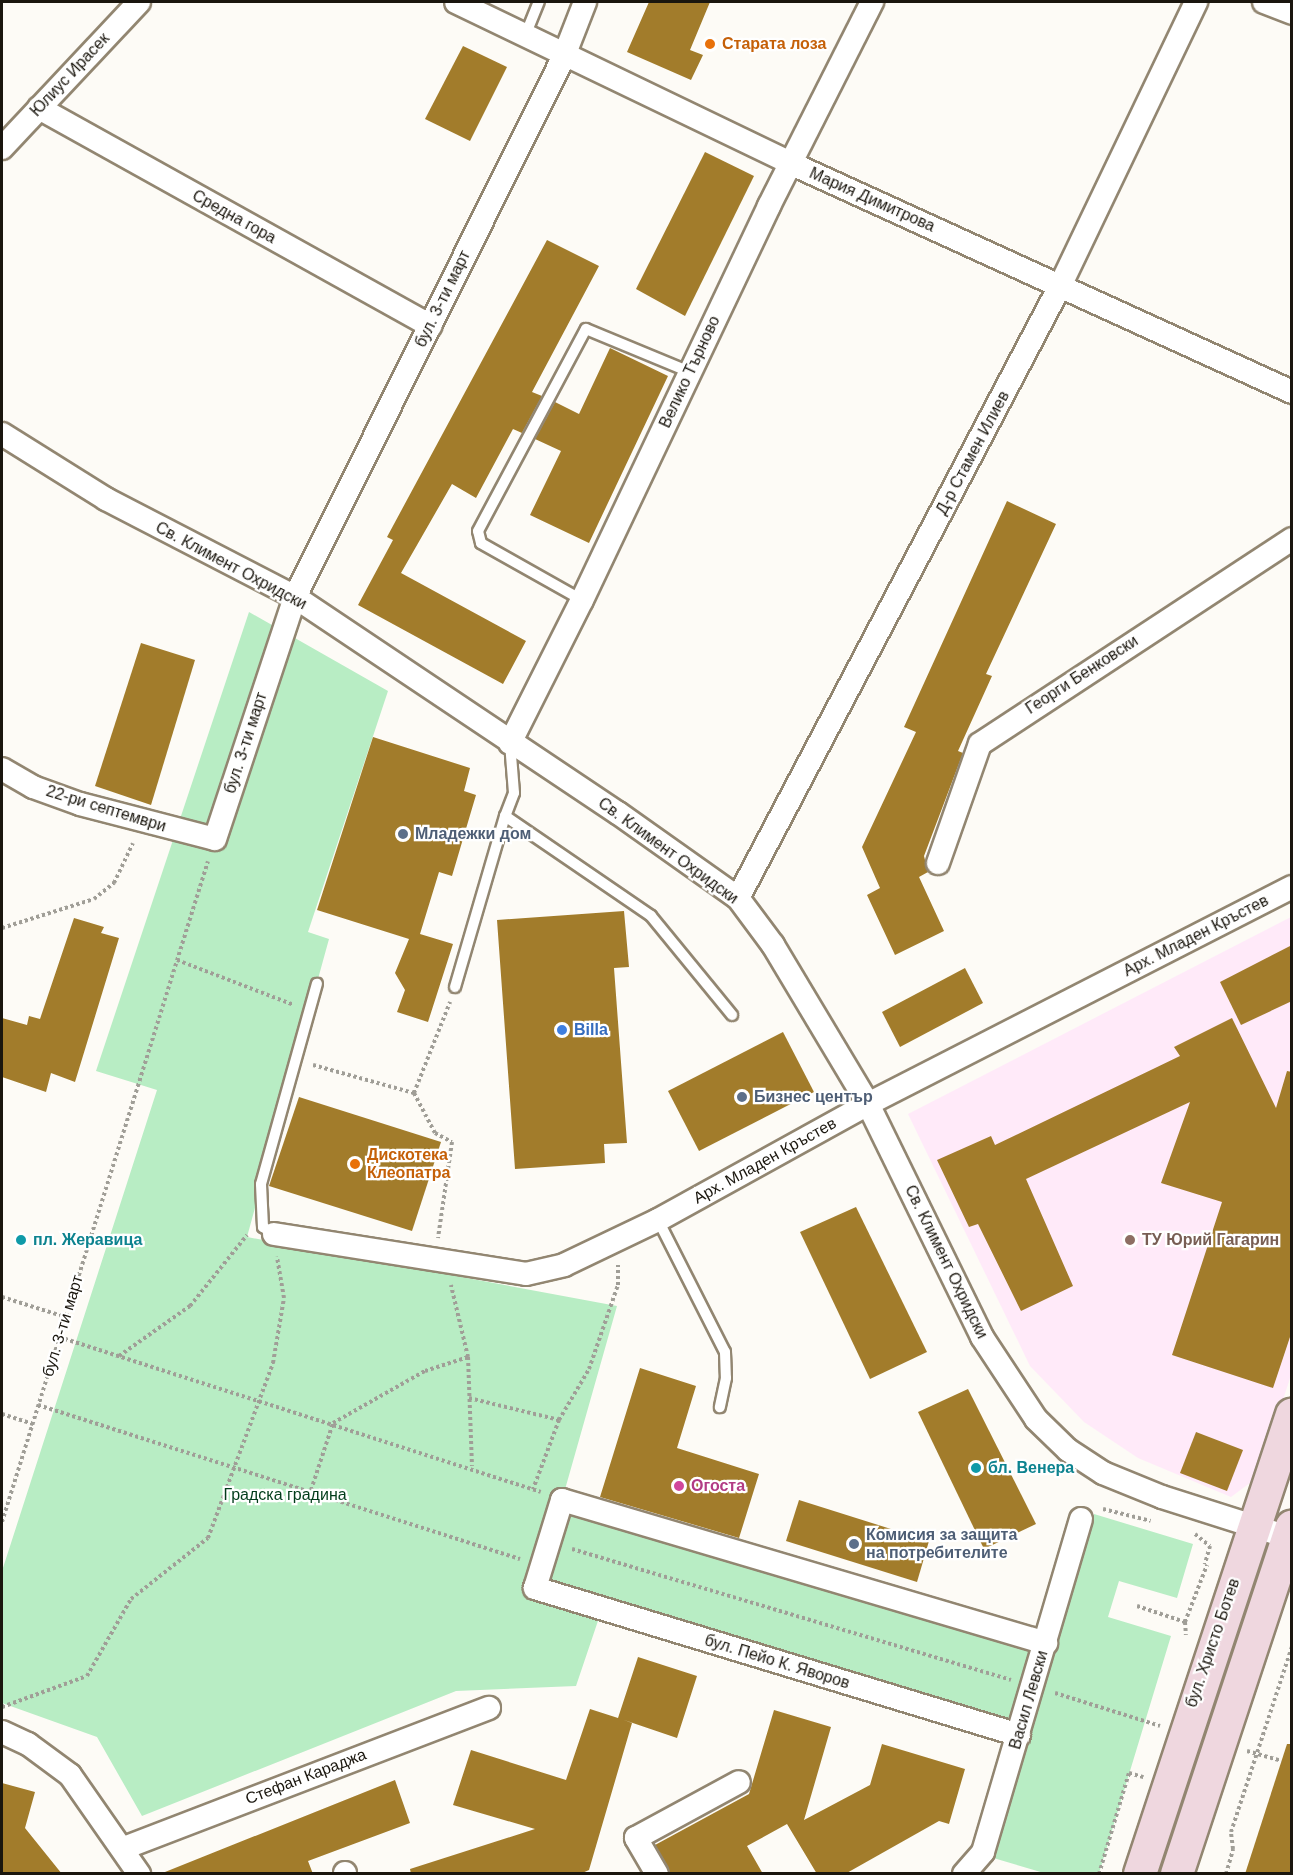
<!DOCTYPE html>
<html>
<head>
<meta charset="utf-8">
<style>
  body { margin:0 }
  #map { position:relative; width:1293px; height:1875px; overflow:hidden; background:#fdfbf6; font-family:Arial,sans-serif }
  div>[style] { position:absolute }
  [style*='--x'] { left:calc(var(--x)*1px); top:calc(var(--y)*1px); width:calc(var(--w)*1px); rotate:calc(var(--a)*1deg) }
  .education>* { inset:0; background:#ffeaf9 }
  .green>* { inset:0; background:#b8edc4 }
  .building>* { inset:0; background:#a27c2b }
  .path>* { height:4px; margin-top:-2px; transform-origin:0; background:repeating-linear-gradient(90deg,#a09e97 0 3px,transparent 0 6px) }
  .roads { filter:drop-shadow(2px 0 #928671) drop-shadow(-2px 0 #928671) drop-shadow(0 2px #928671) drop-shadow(0 -2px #928671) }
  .service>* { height:10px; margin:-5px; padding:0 5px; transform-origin:5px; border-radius:5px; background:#fff }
  .minor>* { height:22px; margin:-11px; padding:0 11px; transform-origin:11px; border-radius:11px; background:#fff }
  .secondary>* { height:32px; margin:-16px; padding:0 16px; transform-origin:16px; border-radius:16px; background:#efd7df }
  .dots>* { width:16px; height:16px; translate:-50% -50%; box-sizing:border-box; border:3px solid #fff; border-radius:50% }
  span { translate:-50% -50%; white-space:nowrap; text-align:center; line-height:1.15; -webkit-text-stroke:4.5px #fff; paint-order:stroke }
  .food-label { font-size:16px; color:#c56008; font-weight:700 }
  .left { translate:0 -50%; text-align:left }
  .street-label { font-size:16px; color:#1a160e }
  .service-label { font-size:16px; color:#4e5e75; font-weight:700 }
  .shop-label { font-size:16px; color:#366cbe; font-weight:700 }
  .culture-label { font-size:16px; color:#0d838f; font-weight:700 }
  .education-label { font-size:16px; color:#785e54; font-weight:700 }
  .hotel-label { font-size:16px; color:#b23c85; font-weight:700 }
  .park-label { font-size:16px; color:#013c1a }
  .frame { position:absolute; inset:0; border:3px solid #1a160e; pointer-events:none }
</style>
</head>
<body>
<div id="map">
  <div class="education">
    <div style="clip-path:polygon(1291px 917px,1291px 1375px,1258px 1477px,1231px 1497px,1138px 1458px,1084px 1422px,1030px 1366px,908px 1114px)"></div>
  </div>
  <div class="green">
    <div style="clip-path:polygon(249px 612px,388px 691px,308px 932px,329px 939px,247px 1237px,617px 1306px,562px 1500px,1035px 1649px,1012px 1723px,602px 1609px,576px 1686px,456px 1691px,142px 1816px,97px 1737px,2px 1703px,2px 1571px,157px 1090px,96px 1071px)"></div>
    <div style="clip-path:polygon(1094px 1514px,1193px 1544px,1177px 1598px,1119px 1581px,1108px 1617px,1171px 1636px,1099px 1873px,1044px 1873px,990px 1857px)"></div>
  </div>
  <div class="building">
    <div style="clip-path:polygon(649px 2px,710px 2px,690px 50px,703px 55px,691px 80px,627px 52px)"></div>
    <div style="clip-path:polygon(463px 46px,507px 67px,470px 141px,425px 119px)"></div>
    <div style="clip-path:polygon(705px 152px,754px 176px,685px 316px,636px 289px)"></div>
    <div style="clip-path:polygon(547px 240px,599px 266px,532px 392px,542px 396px,522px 433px,513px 429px,476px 498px,452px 484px,401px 573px,526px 641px,503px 684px,358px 605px,393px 540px,387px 537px)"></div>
    <div style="clip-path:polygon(610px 348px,668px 376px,589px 543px,530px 515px,561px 451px,535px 439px,555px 402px,579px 414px)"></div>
    <div style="clip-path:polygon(1007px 501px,1056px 524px,986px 674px,992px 676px,958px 751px,963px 753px,924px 856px,928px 872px,919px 877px,944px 931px,895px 955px,867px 895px,880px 888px,862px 847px,916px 732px,904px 727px)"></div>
    <div style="clip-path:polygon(141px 643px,195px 660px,151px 805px,95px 786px)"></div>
    <div style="clip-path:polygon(373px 737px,470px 768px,464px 791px,476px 795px,452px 876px,439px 872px,420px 934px,453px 944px,428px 1022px,397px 1012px,405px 990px,395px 973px,409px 939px,317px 910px)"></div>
    <div style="clip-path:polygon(624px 911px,629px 967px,614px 968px,627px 1143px,604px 1144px,605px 1163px,515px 1169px,497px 920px)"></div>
    <div style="clip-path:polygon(74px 918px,104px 927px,101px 933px,119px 938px,75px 1082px,51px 1073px,46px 1092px,2px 1077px,2px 1018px,27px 1025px,29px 1016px,40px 1019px)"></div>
    <div style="clip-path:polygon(1292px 945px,1292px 1001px,1241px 1025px,1220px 982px)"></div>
    <div style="clip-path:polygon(965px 968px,983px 1003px,900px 1047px,882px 1012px)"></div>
    <div style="clip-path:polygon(1232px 1018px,1276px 1108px,1287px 1071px,1292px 1072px,1292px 1331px,1273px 1388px,1172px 1355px,1222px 1202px,1161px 1183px,1190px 1102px,1026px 1179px,1073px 1286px,1021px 1311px,978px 1224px,969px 1227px,937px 1160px,991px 1136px,995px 1145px,1180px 1056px,1174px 1047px)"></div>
    <div style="clip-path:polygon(783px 1032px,814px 1092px,699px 1151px,668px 1091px)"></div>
    <div style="clip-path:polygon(299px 1097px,441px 1142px,412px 1231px,269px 1186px)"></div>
    <div style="clip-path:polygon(856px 1207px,927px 1352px,870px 1379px,800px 1232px)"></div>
    <div style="clip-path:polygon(640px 1368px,696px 1386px,677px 1448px,759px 1474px,739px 1538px,600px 1497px)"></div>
    <div style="clip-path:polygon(968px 1389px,1036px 1524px,984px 1549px,918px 1412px)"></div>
    <div style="clip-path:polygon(1196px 1432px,1243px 1450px,1227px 1491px,1180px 1473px)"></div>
    <div style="clip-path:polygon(799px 1500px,929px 1541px,917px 1582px,786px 1541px)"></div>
    <div style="clip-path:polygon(638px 1657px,697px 1676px,677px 1738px,624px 1720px,632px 1723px,589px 1870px,580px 1874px,411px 1874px,410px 1869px,535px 1829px,453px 1805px,471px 1750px,566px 1780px,590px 1709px,618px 1718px)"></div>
    <div style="clip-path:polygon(774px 1710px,831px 1727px,804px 1820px,870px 1785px,882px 1744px,965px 1769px,949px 1824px,939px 1821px,845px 1874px,817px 1874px,787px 1824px,747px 1846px,763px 1874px,670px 1874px,655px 1845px,749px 1794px)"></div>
    <div style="clip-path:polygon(1287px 1744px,1292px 1744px,1292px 1874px,1245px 1874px)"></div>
    <div style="clip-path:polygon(395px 1780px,410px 1823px,308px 1861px,313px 1874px,160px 1874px)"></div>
    <div style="clip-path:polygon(2px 1783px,35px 1792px,25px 1828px,62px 1874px,2px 1874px)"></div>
  </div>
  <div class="path">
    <div style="--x:2;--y:928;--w:96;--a:-17.5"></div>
    <div style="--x:94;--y:899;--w:26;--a:-39"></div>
    <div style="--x:114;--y:883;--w:44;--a:-64.6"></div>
    <div style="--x:177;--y:960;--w:125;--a:21"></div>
    <div style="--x:313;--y:1065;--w:105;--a:15.5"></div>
    <div style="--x:414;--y:1093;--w:98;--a:-68.4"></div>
    <div style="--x:414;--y:1093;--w:45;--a:62.3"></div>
    <div style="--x:435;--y:1133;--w:19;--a:28"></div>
    <div style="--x:452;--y:1142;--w:97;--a:98.3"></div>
    <div style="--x:2;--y:1297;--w:66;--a:17.6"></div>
    <div style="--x:59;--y:1337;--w:506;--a:17.83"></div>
    <div style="--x:119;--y:1356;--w:87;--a:-35.2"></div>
    <div style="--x:190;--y:1306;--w:91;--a:-51.2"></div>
    <div style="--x:468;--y:1357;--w:109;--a:87.9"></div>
    <div style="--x:469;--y:1398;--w:93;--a:13.7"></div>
    <div style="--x:559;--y:1420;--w:74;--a:110.6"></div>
    <div style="--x:38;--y:1405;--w:506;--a:17.72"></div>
    <div style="--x:2;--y:1414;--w:33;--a:18"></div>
    <div style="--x:559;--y:1420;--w:59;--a:-59.5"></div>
    <div style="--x:589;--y:1369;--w:89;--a:-71"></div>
    <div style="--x:618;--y:1285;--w:20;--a:-90"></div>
    <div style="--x:311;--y:1490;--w:71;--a:-71.8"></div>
    <div style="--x:333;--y:1423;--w:106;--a:-29.5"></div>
    <div style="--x:425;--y:1371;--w:45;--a:-18"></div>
    <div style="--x:468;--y:1357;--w:74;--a:-103.3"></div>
    <div style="--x:1103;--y:1509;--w:49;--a:14"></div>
    <div style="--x:2;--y:1522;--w:692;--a:-72.69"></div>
    <div style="--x:1195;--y:1534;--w:19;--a:39"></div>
    <div style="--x:1210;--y:1546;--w:19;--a:106"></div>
    <div style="--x:572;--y:1549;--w:458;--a:16.6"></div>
    <div style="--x:1137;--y:1606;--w:51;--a:18.4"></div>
    <div style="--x:1185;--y:1622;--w:61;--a:-68.9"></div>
    <div style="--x:1185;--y:1622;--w:13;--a:86"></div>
    <div style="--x:1055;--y:1693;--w:110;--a:17.4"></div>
    <div style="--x:2;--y:1707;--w:90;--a:-20"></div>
    <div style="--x:87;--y:1676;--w:89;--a:-60.3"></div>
    <div style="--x:131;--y:1599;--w:98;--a:-38.4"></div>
    <div style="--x:208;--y:1538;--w:187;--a:-69.6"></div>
    <div style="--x:273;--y:1363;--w:66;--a:-80.4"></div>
    <div style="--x:284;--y:1298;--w:42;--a:-99.7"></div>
    <div style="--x:1247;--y:1751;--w:36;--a:16"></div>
    <div style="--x:1099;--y:1874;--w:105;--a:-73.5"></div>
    <div style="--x:1129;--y:1773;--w:15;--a:16"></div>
    <div style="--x:1226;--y:1874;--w:26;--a:-74"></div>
    <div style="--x:1233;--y:1849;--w:17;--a:-97"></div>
    <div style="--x:1231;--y:1832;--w:196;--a:-71.8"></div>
  </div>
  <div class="roads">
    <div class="service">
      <div style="--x:525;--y:36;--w:37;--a:-68"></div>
      <div style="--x:582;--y:600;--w:116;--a:-150.6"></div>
      <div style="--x:481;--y:543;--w:12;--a:-104"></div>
      <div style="--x:478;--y:531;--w:229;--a:-61.9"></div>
      <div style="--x:586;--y:329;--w:113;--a:22.5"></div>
      <div style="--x:510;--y:743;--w:50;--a:85.4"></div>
      <div style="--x:514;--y:793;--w:25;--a:111"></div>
      <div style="--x:505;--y:816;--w:177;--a:34.4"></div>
      <div style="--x:651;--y:916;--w:128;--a:50.7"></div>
      <div style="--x:455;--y:987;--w:178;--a:-73.7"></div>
      <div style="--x:658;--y:1220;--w:148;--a:63.1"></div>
      <div style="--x:725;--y:1352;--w:26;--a:88"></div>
      <div style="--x:726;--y:1378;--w:30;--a:102"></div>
      <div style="--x:274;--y:1234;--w:13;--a:-148"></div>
      <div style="--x:263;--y:1227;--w:43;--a:-92.7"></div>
      <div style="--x:261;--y:1184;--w:208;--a:-74.4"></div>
    </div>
    <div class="minor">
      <div style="--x:456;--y:2;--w:371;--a:25.7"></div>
      <div style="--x:790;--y:163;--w:552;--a:24.52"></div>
      <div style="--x:1264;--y:2;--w:30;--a:21"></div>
      <div style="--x:39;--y:108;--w:448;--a:29.1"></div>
      <div style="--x:2;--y:148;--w:200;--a:-46.8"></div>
      <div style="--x:2;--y:434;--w:123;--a:32"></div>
      <div style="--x:106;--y:499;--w:213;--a:27.4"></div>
      <div style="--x:295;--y:597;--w:389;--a:33.8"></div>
      <div style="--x:618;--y:813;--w:147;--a:35.3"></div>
      <div style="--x:738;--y:898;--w:59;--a:53.3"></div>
      <div style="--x:773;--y:945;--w:185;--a:59.1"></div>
      <div style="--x:868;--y:1104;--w:259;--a:63.9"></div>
      <div style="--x:982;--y:1337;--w:98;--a:56.6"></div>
      <div style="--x:1036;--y:1419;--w:45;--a:44.1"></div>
      <div style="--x:1068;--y:1450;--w:42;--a:33.3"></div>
      <div style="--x:1103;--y:1473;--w:64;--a:22.1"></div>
      <div style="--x:1162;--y:1497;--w:132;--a:17.6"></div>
      <div style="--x:510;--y:743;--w:160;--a:-63.3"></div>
      <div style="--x:582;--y:600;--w:436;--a:-64.6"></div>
      <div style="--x:769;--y:206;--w:229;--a:-63.2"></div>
      <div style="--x:2;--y:769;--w:36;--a:30"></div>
      <div style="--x:33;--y:787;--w:50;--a:19.9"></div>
      <div style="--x:80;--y:804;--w:139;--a:14.5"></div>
      <div style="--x:215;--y:839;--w:255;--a:-71.7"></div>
      <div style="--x:295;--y:597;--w:604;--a:-63.56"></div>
      <div style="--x:564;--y:56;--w:58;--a:-68.7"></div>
      <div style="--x:938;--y:863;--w:126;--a:-70.6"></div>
      <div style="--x:980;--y:744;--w:373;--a:-33.3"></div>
      <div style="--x:738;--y:898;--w:694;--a:-62.25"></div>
      <div style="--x:1061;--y:284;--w:313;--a:-64.4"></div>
      <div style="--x:274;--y:1234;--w:255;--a:9"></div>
      <div style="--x:526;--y:1274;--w:39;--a:-13"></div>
      <div style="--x:564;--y:1265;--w:104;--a:-25.6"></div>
      <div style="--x:658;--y:1220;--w:240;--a:-28.9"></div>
      <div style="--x:868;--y:1104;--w:476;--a:-27.1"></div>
      <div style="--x:2;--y:1732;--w:29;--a:25"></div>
      <div style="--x:28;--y:1744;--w:52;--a:36.4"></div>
      <div style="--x:70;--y:1775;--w:121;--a:55.1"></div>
      <div style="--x:1019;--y:1735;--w:506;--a:-163.11"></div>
      <div style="--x:535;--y:1588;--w:92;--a:-72.9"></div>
      <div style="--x:562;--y:1500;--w:505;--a:16.46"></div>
      <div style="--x:124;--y:1848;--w:391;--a:-21"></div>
      <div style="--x:345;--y:1873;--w:1;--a:90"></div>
      <div style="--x:657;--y:1874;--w:42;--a:-120.3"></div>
      <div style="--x:636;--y:1838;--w:117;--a:-28.5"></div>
      <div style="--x:964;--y:1874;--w:29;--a:-49"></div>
      <div style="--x:983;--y:1852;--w:347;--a:-73.6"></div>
    </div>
    <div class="secondary">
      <div style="--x:1140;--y:1874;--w:484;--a:-71.7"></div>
      <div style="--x:1177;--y:1874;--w:366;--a:-71.7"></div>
    </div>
  </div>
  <div class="dots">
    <div style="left:710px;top:44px;background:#e8710a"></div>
    <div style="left:403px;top:834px;background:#5c6f8a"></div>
    <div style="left:562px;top:1030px;background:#3f7fe0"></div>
    <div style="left:742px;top:1097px;background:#5c6f8a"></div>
    <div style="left:355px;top:1164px;background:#e8710a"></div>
    <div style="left:21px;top:1240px;background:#0f9aa8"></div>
    <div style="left:1130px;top:1240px;background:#8d6e63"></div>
    <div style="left:976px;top:1468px;background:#0f9aa8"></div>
    <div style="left:679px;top:1486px;background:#d1479c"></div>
    <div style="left:854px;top:1544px;background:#5c6f8a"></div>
  </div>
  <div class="food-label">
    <span class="left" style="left:722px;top:44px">Старата лоза</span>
    <span class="left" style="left:367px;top:1164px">Дискотека<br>Клеопатра</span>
  </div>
  <div class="street-label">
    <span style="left:70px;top:75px;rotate:-47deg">Юлиус Ирасек</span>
    <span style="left:872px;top:200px;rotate:24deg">Мария Димитрова</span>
    <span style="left:234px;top:217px;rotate:29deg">Средна гора</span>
    <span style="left:443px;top:299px;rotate:-64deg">бул. 3-ти март</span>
    <span style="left:690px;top:372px;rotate:-65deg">Велико Търново</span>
    <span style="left:973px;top:453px;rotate:-62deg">Д-р Стамен Илиев</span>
    <span style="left:231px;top:566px;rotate:28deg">Св. Климент Охридски</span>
    <span style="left:1082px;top:675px;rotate:-33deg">Георги Бенковски</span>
    <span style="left:246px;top:743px;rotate:-72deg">бул. 3-ти март</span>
    <span style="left:106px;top:809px;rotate:17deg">22-ри септември</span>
    <span style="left:668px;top:851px;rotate:36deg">Св. Климент Охридски</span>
    <span style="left:1196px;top:936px;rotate:-27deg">Арх. Младен Кръстев</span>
    <span style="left:765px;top:1161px;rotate:-29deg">Арх. Младен Кръстев</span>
    <span style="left:946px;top:1262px;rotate:64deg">Св. Климент Охридски</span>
    <span style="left:63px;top:1326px;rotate:-73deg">бул. 3-ти март</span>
    <span style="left:1213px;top:1643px;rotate:-71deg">бул. Христо Ботев</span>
    <span style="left:777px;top:1662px;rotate:17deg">бул. Пейо К. Яворов</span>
    <span style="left:1029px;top:1700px;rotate:-74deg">Васил Левски</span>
    <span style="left:306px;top:1777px;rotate:-21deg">Стефан Караджа</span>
  </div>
  <div class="service-label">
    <span class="left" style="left:415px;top:834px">Младежки дом</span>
    <span class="left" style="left:754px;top:1097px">Бизнес център</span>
    <span class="left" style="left:866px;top:1544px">Комисия за защита<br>на потребителите</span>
  </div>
  <div class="shop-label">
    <span class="left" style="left:574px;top:1030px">Billa</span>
  </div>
  <div class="culture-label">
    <span class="left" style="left:33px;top:1240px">пл. Жеравица</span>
    <span class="left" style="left:988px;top:1468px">бл. Венера</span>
  </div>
  <div class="education-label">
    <span class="left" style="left:1142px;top:1240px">ТУ Юрий Гагарин</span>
  </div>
  <div class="hotel-label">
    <span class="left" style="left:691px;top:1486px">Огоста</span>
  </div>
  <div class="park-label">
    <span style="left:285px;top:1495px">Градска градина</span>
  </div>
  <div class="frame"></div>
</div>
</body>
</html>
